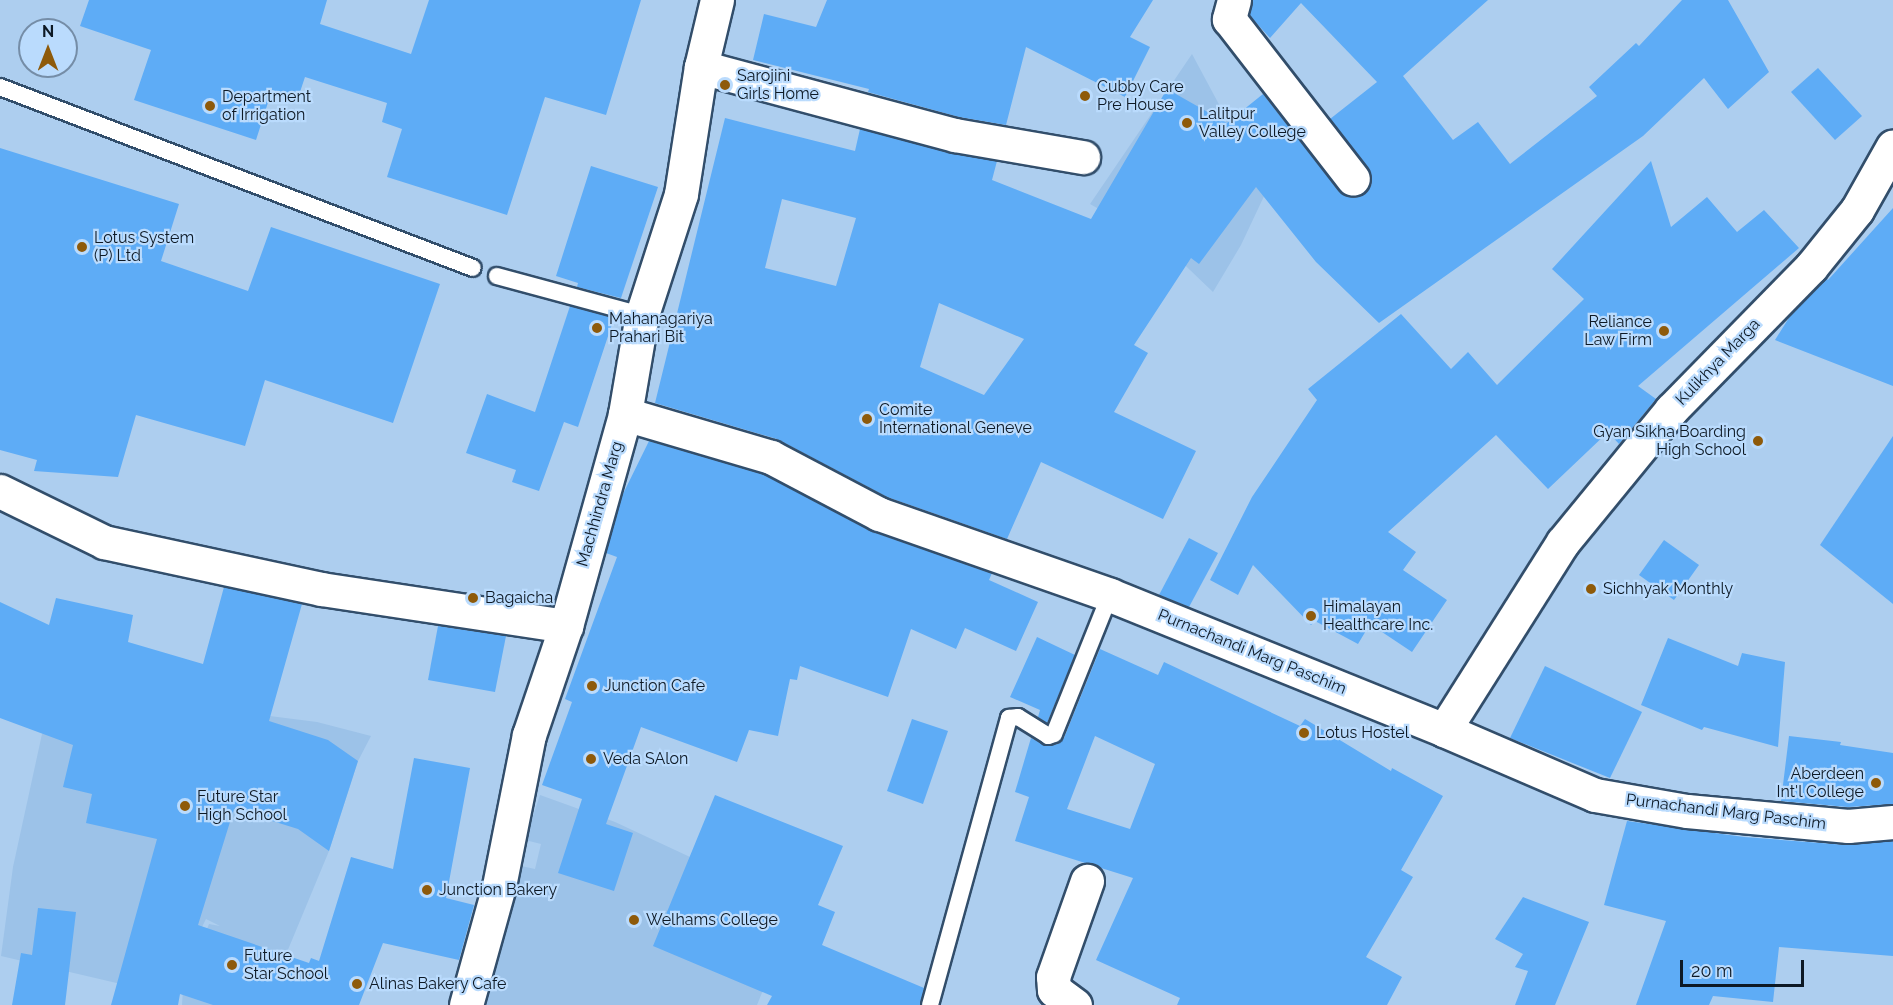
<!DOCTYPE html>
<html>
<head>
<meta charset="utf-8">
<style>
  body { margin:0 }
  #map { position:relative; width:1893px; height:1005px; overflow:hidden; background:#adceef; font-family:Raleway,sans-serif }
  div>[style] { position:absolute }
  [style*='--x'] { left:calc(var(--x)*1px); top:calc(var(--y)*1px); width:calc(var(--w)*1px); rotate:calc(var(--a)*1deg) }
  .built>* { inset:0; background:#9cc2e8 }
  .building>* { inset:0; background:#5eacf6 }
  .roads { filter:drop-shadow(2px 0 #324e6b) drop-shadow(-2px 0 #324e6b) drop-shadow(0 2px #324e6b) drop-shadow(0 -2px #324e6b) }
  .lane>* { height:16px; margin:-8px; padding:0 8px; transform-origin:8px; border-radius:8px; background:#fff }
  .street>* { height:33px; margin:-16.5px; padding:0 16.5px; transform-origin:16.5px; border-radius:16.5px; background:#fff }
  .dots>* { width:16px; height:16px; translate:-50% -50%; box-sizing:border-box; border:3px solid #badbfd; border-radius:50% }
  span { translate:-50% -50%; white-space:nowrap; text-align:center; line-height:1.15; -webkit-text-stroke:4.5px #badbfd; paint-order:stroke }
  .poi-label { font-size:16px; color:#0d1925 }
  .left { translate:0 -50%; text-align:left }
  .right { translate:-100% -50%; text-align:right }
  .street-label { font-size:16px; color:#0d1925 }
  .north { position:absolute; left:18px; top:18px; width:60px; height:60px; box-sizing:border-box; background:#badbfd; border:2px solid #758da7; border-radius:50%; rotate:0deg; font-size:16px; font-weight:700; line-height:24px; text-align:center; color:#0d1925 }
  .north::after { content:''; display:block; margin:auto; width:21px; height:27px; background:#8e5a0a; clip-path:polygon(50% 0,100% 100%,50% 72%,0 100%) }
  .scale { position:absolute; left:1680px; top:960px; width:124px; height:27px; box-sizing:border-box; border:3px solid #0d1925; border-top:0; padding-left:8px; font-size:18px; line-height:21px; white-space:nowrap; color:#0d1925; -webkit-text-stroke:4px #badbfd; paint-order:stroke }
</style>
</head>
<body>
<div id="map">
  <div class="built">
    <div style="clip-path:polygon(1192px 54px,1266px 192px,1241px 245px,1213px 292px,1167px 248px,1090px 204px)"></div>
    <div style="clip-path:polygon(97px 694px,317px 722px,371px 736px,358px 761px,329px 851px,265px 1005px,182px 1005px,183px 989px,209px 924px,220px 926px,206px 919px,168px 995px,1px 956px,13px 867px,42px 734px)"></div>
    <div style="clip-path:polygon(540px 795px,615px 822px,778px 898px,772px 968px,757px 1005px,479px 1005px,521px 866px,535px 869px,541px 844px,525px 840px)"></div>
  </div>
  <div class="building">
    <div style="clip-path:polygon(89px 0,327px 0,320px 24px,411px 54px,429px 0,641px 0,606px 115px,545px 97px,507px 215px,387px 177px,402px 129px,382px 122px,387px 103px,305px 77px,298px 98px,272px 90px,256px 140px,134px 100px,151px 50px,80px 26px)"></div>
    <div style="clip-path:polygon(827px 0,1153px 0,1130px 37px,1150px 47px,1125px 97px,1026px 47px,1006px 125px,959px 117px,868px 92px,869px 89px,753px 60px,764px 14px,816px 27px)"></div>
    <div style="clip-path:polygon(evenodd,1252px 0,1488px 0,1403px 76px,1453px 140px,1478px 122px,1510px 164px,1597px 96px,1589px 87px,1636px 43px,1639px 46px,1682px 0,1728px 0,1769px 72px,1728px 109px,1704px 78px,1643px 136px,1379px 323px,1316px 262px,1256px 187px,1199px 264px,1191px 258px,1134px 345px,1148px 353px,1114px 412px,1196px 451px,1163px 519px,1041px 462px,1007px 539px,887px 497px,777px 439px,655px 403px,725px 118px,855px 151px,860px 129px,950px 153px,997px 161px,992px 180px,1091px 219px,1167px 89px,1227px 123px,1263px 94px,1339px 191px,1345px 196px,1355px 198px,1364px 194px,1371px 186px,1372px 177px,1368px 168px,1330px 119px,1377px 82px,1301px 3px,1270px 38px,1249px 15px,1252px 0,782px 199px,856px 218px,836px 286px,765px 268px,782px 199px,1252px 0,939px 303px,1024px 339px,984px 395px,920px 367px,939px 303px)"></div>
    <div style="clip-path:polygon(1818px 68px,1862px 116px,1835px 140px,1791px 92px)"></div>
    <div style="clip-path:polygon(0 148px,179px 204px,161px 261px,248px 291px,271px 227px,440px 284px,393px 423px,265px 380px,245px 446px,136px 415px,118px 477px,34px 471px,37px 460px,0 450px)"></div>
    <div style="clip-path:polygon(1651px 161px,1671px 227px,1707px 197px,1737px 232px,1764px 210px,1799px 248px,1638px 386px,1656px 399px,1619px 444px,1608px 432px,1548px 489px,1496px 435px,1388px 532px,1416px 552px,1403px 570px,1447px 600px,1412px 652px,1370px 624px,1358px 644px,1315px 621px,1311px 625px,1253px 565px,1238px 595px,1210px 580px,1252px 497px,1317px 400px,1308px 389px,1401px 314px,1451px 369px,1468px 352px,1497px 385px,1584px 299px,1552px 269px)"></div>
    <div style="clip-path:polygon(591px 166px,658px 187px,621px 298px,577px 287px,578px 283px,556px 276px)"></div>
    <div style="clip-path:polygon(1893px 208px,1893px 386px,1775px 340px,1792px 313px,1826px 278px,1828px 280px)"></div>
    <div style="clip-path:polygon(570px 306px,614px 318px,578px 427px,564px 422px,539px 491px,512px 482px,516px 470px,466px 453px,487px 394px,535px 412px)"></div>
    <div style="clip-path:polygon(1893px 436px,1893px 604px,1820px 545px)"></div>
    <div style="clip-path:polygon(649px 441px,764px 474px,873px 532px,992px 573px,989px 580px,1038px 602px,1016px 651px,965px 628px,956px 649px,911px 629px,888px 697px,800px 666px,797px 680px,790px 679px,778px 736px,749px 730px,737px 762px,641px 727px,606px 824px,633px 833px,614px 891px,558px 873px,582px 799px,542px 785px,572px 702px,565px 699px,617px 557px,606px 553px,621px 498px)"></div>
    <div style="clip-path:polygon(1189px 538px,1218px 553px,1189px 607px,1159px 595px)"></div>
    <div style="clip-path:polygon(1664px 540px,1699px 565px,1674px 600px,1639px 575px)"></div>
    <div style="clip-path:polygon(224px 587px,302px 604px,269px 721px,328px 740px,358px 761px,329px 851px,298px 829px,234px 809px,198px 925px,309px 963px,311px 958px,319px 961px,351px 857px,393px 869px,414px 758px,470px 768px,446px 898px,474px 905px,459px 960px,383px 943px,359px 1005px,213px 1005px,180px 994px,178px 1005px,111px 1005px,157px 839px,86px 823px,92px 794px,63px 787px,73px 745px,0 718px,0 602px,49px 625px,56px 598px,133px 615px,128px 642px,203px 664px)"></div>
    <div style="clip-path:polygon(438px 626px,506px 636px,495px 692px,428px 680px)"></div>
    <div style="clip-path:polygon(1037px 637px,1075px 655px,1047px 723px,1038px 717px,1040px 710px,1010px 697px)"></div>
    <div style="clip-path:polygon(1668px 638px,1738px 666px,1742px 653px,1785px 662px,1778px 747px,1704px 727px,1702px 730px,1641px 705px)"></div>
    <div style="clip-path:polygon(evenodd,1100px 649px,1158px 675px,1164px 662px,1300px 726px,1305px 719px,1391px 771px,1392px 768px,1443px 796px,1401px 870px,1413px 877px,1366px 957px,1402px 977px,1387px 1005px,1177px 1005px,1180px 998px,1096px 960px,1133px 878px,1015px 841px,1029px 797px,1015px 792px,1031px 738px,1047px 746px,1058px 744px,1064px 738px,1100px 649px,1095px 736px,1155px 764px,1130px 829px,1067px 809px,1095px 736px)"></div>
    <div style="clip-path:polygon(1545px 666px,1642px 712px,1610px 778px,1510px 738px)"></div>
    <div style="clip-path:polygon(912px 719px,948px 731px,923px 804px,887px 791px)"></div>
    <div style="clip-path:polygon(1789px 736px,1841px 742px,1840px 745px,1893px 753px,1893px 804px,1848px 807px,1781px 801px)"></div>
    <div style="clip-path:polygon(715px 795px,843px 846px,818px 905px,835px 912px,822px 945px,924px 988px,920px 1005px,767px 1005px,772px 996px,653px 946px)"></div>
    <div style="clip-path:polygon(1627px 821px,1744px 837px,1846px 845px,1893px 841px,1893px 956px,1779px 947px,1773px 1002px,1713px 996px,1709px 1005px,1636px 1005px,1666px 921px,1604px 905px)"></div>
    <div style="clip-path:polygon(1523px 897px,1589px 922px,1555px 1005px,1515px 1005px,1528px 971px,1515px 967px,1523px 954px,1495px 939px)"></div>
    <div style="clip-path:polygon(38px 908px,76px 912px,65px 1005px,12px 1005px,21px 953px,32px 955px)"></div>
  </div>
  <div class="roads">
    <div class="lane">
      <div style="--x:0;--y:87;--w:506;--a:20.94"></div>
      <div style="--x:497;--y:276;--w:150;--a:15.1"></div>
      <div style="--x:930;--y:1005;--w:298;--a:-74.6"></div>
      <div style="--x:1009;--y:718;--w:9;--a:-6"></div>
      <div style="--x:1018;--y:717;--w:36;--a:32"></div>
      <div style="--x:1048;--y:736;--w:6;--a:-18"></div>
      <div style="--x:1054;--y:734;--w:150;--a:-68.1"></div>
    </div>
    <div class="street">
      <div style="--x:1234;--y:0;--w:20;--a:105"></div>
      <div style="--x:1229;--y:19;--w:202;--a:52.2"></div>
      <div style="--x:701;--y:67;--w:263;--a:15"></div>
      <div style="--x:955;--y:135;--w:130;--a:9.8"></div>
      <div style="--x:625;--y:414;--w:152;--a:16.4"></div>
      <div style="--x:771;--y:457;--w:122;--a:27.8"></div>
      <div style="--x:879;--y:514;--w:245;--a:19.3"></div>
      <div style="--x:1110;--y:595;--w:360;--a:22"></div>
      <div style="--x:1444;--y:730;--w:164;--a:23.3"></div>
      <div style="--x:1595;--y:795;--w:93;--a:9.9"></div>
      <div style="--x:1687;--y:811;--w:162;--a:5.3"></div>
      <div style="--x:1848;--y:826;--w:45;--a:-5.1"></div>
      <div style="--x:0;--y:491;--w:116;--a:26.1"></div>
      <div style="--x:104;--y:542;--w:222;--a:12.2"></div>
      <div style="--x:321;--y:589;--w:248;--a:8.6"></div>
      <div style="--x:1444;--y:730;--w:222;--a:-57.7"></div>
      <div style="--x:1563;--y:542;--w:171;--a:-50.7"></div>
      <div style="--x:1671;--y:410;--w:200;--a:-45.6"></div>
      <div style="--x:1811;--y:267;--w:73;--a:-51.1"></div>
      <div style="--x:1857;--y:210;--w:73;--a:-60.6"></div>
      <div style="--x:466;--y:1005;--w:123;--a:-74.5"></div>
      <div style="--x:499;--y:886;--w:154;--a:-78.8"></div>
      <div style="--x:529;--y:735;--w:115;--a:-71.3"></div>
      <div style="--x:566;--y:626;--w:220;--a:-74.4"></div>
      <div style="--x:625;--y:414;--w:100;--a:-80.3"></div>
      <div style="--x:642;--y:315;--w:127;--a:-72.1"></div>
      <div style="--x:681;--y:194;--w:129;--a:-81.1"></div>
      <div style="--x:701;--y:67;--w:69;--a:-76.6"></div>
      <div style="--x:1075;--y:1005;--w:26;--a:-144"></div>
      <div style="--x:1054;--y:990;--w:13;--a:-94"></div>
      <div style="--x:1053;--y:977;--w:102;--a:-70.5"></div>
    </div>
  </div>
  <div class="dots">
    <div style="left:725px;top:85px;background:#8e5a0a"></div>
    <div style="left:1085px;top:96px;background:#8e5a0a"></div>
    <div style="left:210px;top:106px;background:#8e5a0a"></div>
    <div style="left:1187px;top:123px;background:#8e5a0a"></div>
    <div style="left:82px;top:247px;background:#8e5a0a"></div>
    <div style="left:597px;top:328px;background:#8e5a0a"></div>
    <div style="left:1664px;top:331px;background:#8e5a0a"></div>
    <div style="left:867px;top:419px;background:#8e5a0a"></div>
    <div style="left:1758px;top:441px;background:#8e5a0a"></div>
    <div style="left:1591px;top:589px;background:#8e5a0a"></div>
    <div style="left:473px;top:598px;background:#8e5a0a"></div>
    <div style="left:1311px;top:616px;background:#8e5a0a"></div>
    <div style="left:592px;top:686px;background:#8e5a0a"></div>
    <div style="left:1304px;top:733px;background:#8e5a0a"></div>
    <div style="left:591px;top:759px;background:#8e5a0a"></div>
    <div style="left:1876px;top:783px;background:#8e5a0a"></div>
    <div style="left:185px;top:806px;background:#8e5a0a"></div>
    <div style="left:427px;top:890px;background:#8e5a0a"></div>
    <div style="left:634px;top:920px;background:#8e5a0a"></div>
    <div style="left:232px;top:965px;background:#8e5a0a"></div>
    <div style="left:357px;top:984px;background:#8e5a0a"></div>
  </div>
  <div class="poi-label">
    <span class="left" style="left:737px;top:85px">Sarojini<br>Girls Home</span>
    <span class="left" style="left:1097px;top:96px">Cubby Care<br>Pre House</span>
    <span class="left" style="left:222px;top:106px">Department<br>of Irrigation</span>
    <span class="left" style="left:1199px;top:123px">Lalitpur<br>Valley College</span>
    <span class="left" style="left:94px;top:247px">Lotus System<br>(P) Ltd</span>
    <span class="left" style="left:609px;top:328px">Mahanagariya<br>Prahari Bit</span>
    <span class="right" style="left:1652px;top:331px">Reliance<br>Law Firm</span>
    <span class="left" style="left:879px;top:419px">Comite<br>International Geneve</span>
    <span class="right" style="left:1746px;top:441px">Gyan Sikha Boarding<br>High School</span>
    <span class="left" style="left:1603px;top:589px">Sichhyak Monthly</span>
    <span class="left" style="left:485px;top:598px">Bagaicha</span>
    <span class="left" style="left:1323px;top:616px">Himalayan<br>Healthcare Inc.</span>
    <span class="left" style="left:604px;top:686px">Junction Cafe</span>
    <span class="left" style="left:1316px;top:733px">Lotus Hostel</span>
    <span class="left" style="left:603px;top:759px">Veda SAlon</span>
    <span class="right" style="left:1864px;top:783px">Aberdeen<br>Int'l College</span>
    <span class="left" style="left:197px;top:806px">Future Star<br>High School</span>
    <span class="left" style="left:439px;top:890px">Junction Bakery</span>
    <span class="left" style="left:646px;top:920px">Welhams College</span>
    <span class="left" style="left:244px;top:965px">Future<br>Star School</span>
    <span class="left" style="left:369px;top:984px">Alinas Bakery Cafe</span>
  </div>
  <div class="street-label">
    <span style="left:1718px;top:362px;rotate:-46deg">Kulikhya Marga</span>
    <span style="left:600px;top:504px;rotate:-74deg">Machhindra Marg</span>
    <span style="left:1252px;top:652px;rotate:22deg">Purnachandi Marg Paschim</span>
    <span style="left:1726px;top:812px;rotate:7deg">Purnachandi Marg Paschim</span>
  </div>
  <div class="north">N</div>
  <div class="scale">20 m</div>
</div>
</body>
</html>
